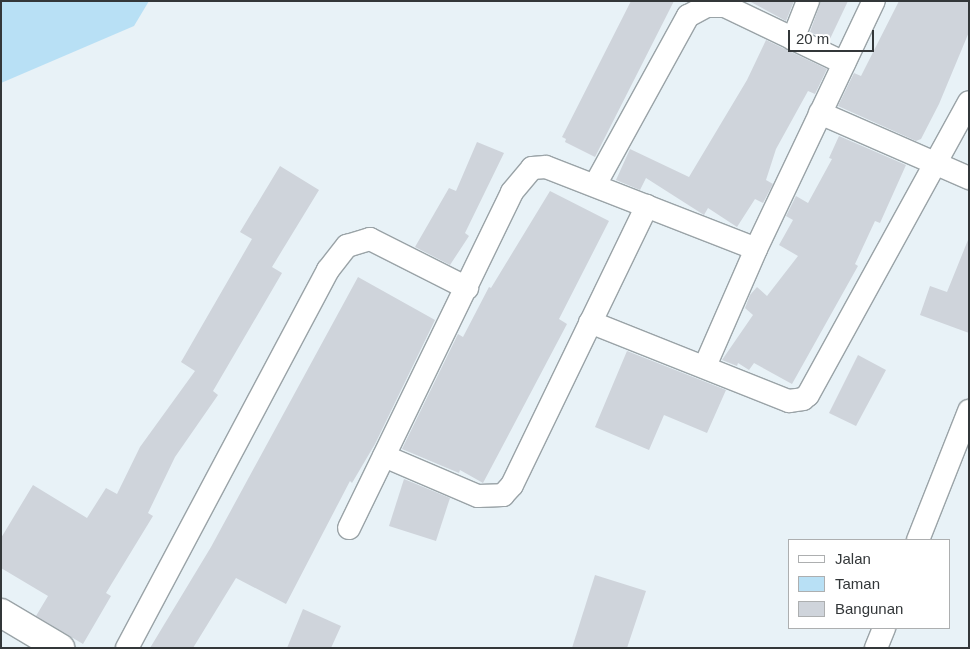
<!DOCTYPE html>
<html>
<head>
<meta charset="utf-8">
<style>
  body { margin:0 }
  #map { position:relative; width:970px; height:649px; overflow:hidden; background:#e8f2f7; font-family:Helvetica,sans-serif }
  div>[style] { position:absolute }
  [style*='--x'] { left:calc(var(--x)*1px); top:calc(var(--y)*1px); width:calc(var(--w)*1px); rotate:calc(var(--a)*1deg) }
  .green>* { inset:0; background:#b8e0f5 }
  .building>* { inset:0; background:#cfd4db }
  .roads { filter:drop-shadow(1px 0 #9aa3a7) drop-shadow(-1px 0 #9aa3a7) drop-shadow(0 1px #9aa3a7) drop-shadow(0 -1px #9aa3a7) }
  .minor>* { height:22px; margin:-11px; padding:0 11px; transform-origin:11px; border-radius:11px; background:#fff }
  .trunk>* { height:28px; margin:-14px; padding:0 14px; transform-origin:14px; border-radius:14px; background:#fff }
  span { translate:-50% -50%; white-space:nowrap; text-align:center; line-height:1.15; -webkit-text-stroke:4px #fff; paint-order:stroke }
  .frame { position:absolute; inset:0; border:2px solid #333739; pointer-events:none }
  .legend { position:absolute; left:788px; top:539px; width:162px; height:90px; box-sizing:border-box; background:#fff; border:1px solid #adafb0; margin:0; padding:6px 9px; list-style:none; font-size:15px; color:#333739 }
  .legend li { display:flex; align-items:center; gap:10px; height:25px }
  .legend b { width:25px; border:1px solid #adafb0 }
  .scale { position:absolute; left:788px; top:30px; width:86px; height:22px; box-sizing:border-box; border:2px solid #333739; border-top:0; padding-left:6px; font-size:15px; line-height:18px; white-space:nowrap; color:#333739; -webkit-text-stroke:4px #fff; paint-order:stroke }
</style>
</head>
<body>
<div id="map">
  <div class="green">
    <div style="clip-path:polygon(1px 1px,149px 1px,134px 26px,1px 83px)"></div>
  </div>
  <div class="building">
    <div style="clip-path:polygon(631px 1px,674px 1px,595px 157px,565px 142px,566px 139px,562px 137px)"></div>
    <div style="clip-path:polygon(749px 1px,794px 1px,786px 21px)"></div>
    <div style="clip-path:polygon(821px 1px,848px 1px,829px 41px,810px 32px)"></div>
    <div style="clip-path:polygon(899px 1px,969px 1px,969px 32px,939px 104px,921px 139px,916px 141px,838px 106px,854px 73px,861px 76px)"></div>
    <div style="clip-path:polygon(766px 40px,827px 69px,815px 94px,808px 91px,776px 149px,766px 180px,773px 184px,763px 203px,755px 199px,737px 227px,708px 208px,704px 215px,646px 178px,640px 190px,616px 180px,630px 149px,689px 177px,747px 80px)"></div>
    <div style="clip-path:polygon(839px 136px,906px 165px,880px 223px,875px 221px,855px 264px,858px 266px,792px 384px,754px 363px,749px 370px,738px 363px,737px 366px,722px 360px,753px 315px,745px 308px,750px 295px,757px 287px,767px 296px,798px 256px,779px 245px,793px 220px,786px 216px,796px 196px,808px 203px,832px 159px,829px 158px)"></div>
    <div style="clip-path:polygon(477px 142px,504px 153px,465px 233px,469px 236px,450px 265px,415px 247px,449px 188px,456px 191px)"></div>
    <div style="clip-path:polygon(280px 166px,319px 190px,272px 267px,282px 273px,213px 391px,218px 395px,175px 457px,148px 513px,153px 516px,106px 593px,111px 596px,83px 644px,36px 616px,48px 596px,1px 568px,1px 538px,33px 485px,87px 518px,106px 488px,117px 494px,140px 447px,195px 371px,181px 362px,252px 239px,240px 232px)"></div>
    <div style="clip-path:polygon(550px 191px,609px 221px,559px 319px,567px 324px,483px 483px,460px 470px,459px 473px,402px 449px,458px 334px,463px 337px,489px 287px,491px 288px)"></div>
    <div style="clip-path:polygon(968px 240px,969px 240px,969px 333px,920px 315px,930px 286px,947px 292px)"></div>
    <div style="clip-path:polygon(358px 277px,435px 320px,375px 444px,352px 483px,350px 481px,286px 604px,236px 578px,193px 648px,150px 648px,211px 547px)"></div>
    <div style="clip-path:polygon(627px 351px,726px 390px,707px 433px,664px 415px,649px 450px,595px 427px)"></div>
    <div style="clip-path:polygon(858px 355px,886px 370px,856px 426px,829px 413px)"></div>
    <div style="clip-path:polygon(404px 479px,450px 498px,436px 541px,389px 526px)"></div>
    <div style="clip-path:polygon(595px 575px,646px 591px,627px 648px,572px 648px)"></div>
    <div style="clip-path:polygon(303px 609px,341px 626px,331px 648px,287px 648px)"></div>
  </div>
  <div class="roads">
    <div class="minor">
      <div style="--x:793;--y:39;--w:41;--a:-68.5"></div>
      <div style="--x:820;--y:113;--w:163;--a:23.6"></div>
      <div style="--x:595;--y:185;--w:193;--a:-61.2"></div>
      <div style="--x:688;--y:16;--w:21;--a:-28"></div>
      <div style="--x:707;--y:6;--w:18;--a:0"></div>
      <div style="--x:725;--y:6;--w:132;--a:25.6"></div>
      <div style="--x:590;--y:322;--w:214;--a:21.7"></div>
      <div style="--x:789;--y:401;--w:14;--a:-8"></div>
      <div style="--x:803;--y:399;--w:6;--a:-39"></div>
      <div style="--x:808;--y:395;--w:334;--a:-61.2"></div>
      <div style="--x:705;--y:366;--w:128;--a:-66.4"></div>
      <div style="--x:756;--y:249;--w:275;--a:-64.6"></div>
      <div style="--x:384;--y:456;--w:102;--a:23.1"></div>
      <div style="--x:478;--y:496;--w:25;--a:-2"></div>
      <div style="--x:503;--y:495;--w:13;--a:-48"></div>
      <div style="--x:512;--y:485;--w:310;--a:-64.2"></div>
      <div style="--x:349;--y:528;--w:373;--a:-64.1"></div>
      <div style="--x:512;--y:192;--w:31;--a:-50"></div>
      <div style="--x:532;--y:168;--w:14;--a:-4"></div>
      <div style="--x:546;--y:167;--w:225;--a:21.3"></div>
      <div style="--x:918;--y:540;--w:139;--a:-68.4"></div>
      <div style="--x:127;--y:648;--w:428;--a:-62"></div>
      <div style="--x:328;--y:270;--w:31;--a:-52"></div>
      <div style="--x:347;--y:246;--w:24;--a:-17"></div>
      <div style="--x:370;--y:239;--w:109;--a:26.8"></div>
      <div style="--x:876;--y:648;--w:22;--a:-68"></div>
    </div>
    <div class="trunk">
      <div style="--x:1;--y:613;--w:69;--a:30.7"></div>
    </div>
  </div>
  <div class="frame"></div>
  <ul class="legend">
  <li><b style="height:6px;background:#fff"></b>Jalan</li>
  <li><b style="height:14px;background:#b8e0f5"></b>Taman</li>
  <li><b style="height:14px;background:#cfd4db"></b>Bangunan</li>
  </ul>
  <div class="scale">20 m</div>
</div>
</body>
</html>
